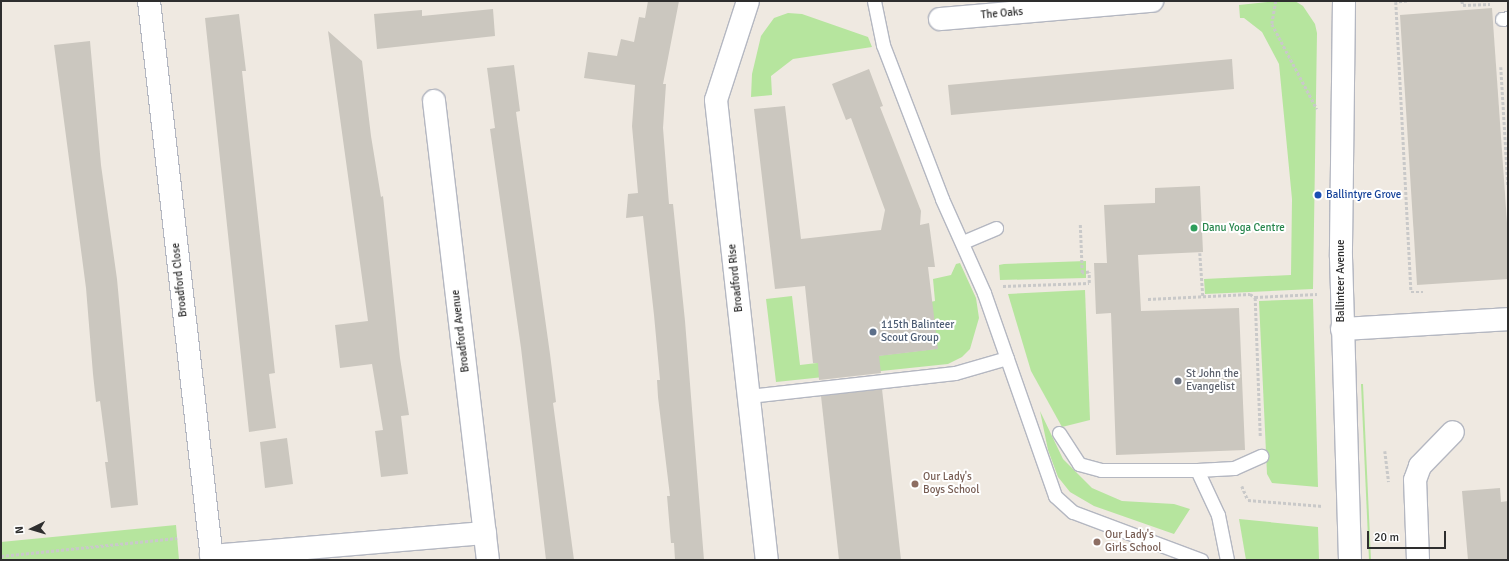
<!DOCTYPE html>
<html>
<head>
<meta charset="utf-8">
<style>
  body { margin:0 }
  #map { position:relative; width:1509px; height:561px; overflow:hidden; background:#efe9e1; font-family:Signika,sans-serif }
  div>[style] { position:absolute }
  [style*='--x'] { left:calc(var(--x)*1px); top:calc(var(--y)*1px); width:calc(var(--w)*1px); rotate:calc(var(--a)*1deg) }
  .green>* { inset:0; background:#b6e59e }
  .building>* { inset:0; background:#cbc7bf }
  .path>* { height:2.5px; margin-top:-1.25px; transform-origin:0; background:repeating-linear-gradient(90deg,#c9c9c9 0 3px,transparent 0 5px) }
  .roads { filter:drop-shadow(1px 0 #b4b7c1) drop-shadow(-1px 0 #b4b7c1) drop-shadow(0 1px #b4b7c1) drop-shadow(0 -1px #b4b7c1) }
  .lane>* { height:13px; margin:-6.5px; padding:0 6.5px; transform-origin:6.5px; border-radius:6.5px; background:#fff }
  .street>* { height:22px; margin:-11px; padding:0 11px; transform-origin:11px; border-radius:11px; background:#fff }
  .secondary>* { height:22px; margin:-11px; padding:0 11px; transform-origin:11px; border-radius:11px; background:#fff }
  .dots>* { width:11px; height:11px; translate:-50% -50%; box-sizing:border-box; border:2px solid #fff; border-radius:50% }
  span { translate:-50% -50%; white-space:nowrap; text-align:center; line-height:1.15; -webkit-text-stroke:4px #fff; paint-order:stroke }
  .street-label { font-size:11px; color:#2e2e2e }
  .transit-label { font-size:11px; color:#164399 }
  .left { translate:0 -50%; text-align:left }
  .leisure-label { font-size:11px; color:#27864d }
  .service-label { font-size:11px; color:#4e5e75 }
  .worship-label { font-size:11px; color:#5b616d }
  .education-label { font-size:11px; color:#785e54 }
  .frame { position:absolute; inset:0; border:2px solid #2e2e2e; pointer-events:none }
  .north { position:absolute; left:12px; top:509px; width:40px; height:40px; -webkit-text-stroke:3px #fff; paint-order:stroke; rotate:265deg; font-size:11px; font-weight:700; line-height:16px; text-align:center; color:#2e2e2e }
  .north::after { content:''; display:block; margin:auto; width:14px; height:18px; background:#2e2e2e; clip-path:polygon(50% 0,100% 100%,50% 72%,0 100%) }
  .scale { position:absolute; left:1367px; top:531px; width:79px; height:18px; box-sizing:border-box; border:2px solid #2e2e2e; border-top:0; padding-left:5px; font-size:12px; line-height:14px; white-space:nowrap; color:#2e2e2e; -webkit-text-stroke:3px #fff; paint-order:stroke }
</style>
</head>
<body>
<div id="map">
  <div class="green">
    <div style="clip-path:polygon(1277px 1px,1295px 1px,1303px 6px,1315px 24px,1317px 33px,1313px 289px,1205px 294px,1204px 279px,1291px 275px,1292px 199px,1279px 64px,1262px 32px,1244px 18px,1240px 18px,1239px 5px)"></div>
    <div style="clip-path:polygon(788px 13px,802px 14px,868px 37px,872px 47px,793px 59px,771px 76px,772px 95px,751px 97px,752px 74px,761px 36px,774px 18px)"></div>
    <div style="clip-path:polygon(1086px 261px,1086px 278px,1000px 280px,999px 265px,1004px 264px)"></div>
    <div style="clip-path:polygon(960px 263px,976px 298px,979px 318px,970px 349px,962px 357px,948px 364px,776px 382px,766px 299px,792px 296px,800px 365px,935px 349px,930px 302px,935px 301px,933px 279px,951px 275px,956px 264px)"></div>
    <div style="clip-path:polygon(1085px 290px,1090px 420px,1062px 427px,1031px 371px,1008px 294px)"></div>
    <div style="clip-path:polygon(1313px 299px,1318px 487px,1272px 483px,1267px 474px,1259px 301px)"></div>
    <div style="clip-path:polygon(1361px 384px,1363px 384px,1371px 560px,1369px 560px)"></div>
    <div style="clip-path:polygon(1040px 411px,1063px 459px,1092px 488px,1122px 501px,1174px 504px,1190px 509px,1174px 534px,1094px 506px,1070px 492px,1058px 477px,1048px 450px)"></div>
    <div style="clip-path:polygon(1239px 519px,1318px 527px,1319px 560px,1246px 560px)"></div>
    <div style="clip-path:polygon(176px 525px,179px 560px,1px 560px,1px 542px)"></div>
  </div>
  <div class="building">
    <div style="clip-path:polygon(648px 1px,679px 1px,663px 84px,666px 84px,663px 128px,669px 204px,673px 204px,685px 321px,704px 560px,675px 560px,674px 543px,671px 543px,667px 496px,670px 496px,658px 397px,657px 380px,660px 380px,654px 315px,643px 216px,626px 218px,628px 194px,638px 193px,632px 126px,635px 85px,584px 78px,588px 52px,617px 56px,621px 39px,634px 42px,639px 17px,645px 18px)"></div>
    <div style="clip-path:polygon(1492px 8px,1508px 237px,1508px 279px,1417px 285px,1400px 15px)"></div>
    <div style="clip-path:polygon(493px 9px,495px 36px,377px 49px,374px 14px,422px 10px,422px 16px)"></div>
    <div style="clip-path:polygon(239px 14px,246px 71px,242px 71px,275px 373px,269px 374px,276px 428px,249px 432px,205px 18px)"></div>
    <div style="clip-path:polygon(328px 31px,362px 61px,371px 136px,381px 197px,383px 196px,400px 358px,409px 415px,401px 416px,408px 474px,381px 477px,375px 431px,383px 430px,372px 364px,340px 368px,335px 325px,368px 321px)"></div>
    <div style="clip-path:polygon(90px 41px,101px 165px,117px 279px,138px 505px,111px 508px,105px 462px,108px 462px,100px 401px,96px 402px,93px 374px,86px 288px,54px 45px)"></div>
    <div style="clip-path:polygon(1232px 59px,1234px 89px,951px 115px,948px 85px)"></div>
    <div style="clip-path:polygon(514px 65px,520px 111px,516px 112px,550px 354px,556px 402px,553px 403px,574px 560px,546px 560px,521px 348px,490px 129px,495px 128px,487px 68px)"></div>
    <div style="clip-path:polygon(869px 69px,883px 106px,880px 107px,921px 211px,920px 225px,929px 223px,935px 267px,928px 267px,938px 349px,879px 356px,881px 373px,819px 380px,818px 363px,813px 363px,805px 286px,775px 289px,754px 109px,785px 106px,801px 239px,881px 230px,885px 210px,851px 118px,846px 120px,832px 84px)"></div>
    <div style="clip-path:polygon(1200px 186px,1203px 252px,1138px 255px,1141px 311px,1239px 308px,1245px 450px,1116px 455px,1111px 313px,1096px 314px,1094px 263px,1107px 263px,1104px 205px,1155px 203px,1155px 188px)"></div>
    <div style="clip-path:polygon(882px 389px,901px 560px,839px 560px,821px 396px)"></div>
    <div style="clip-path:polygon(287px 438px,293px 484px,265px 488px,260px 442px)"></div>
    <div style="clip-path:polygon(1500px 488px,1501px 502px,1508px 501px,1508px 560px,1468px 560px,1462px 491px)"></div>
  </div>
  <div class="path">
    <div style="--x:1276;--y:1;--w:23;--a:100"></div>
    <div style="--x:1272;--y:24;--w:96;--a:62.1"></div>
    <div style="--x:1407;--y:1;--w:11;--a:175"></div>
    <div style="--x:1396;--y:2;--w:290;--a:87"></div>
    <div style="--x:1411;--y:292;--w:12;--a:0"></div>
    <div style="--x:1462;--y:1;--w:4;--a:76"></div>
    <div style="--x:1463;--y:5;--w:27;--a:-2"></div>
    <div style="--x:1501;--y:67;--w:118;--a:86.6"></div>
    <div style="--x:1200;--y:253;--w:43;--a:86"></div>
    <div style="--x:1003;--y:286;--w:86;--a:-2"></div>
    <div style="--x:1089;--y:283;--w:11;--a:-90"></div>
    <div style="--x:1089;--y:272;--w:7;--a:172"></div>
    <div style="--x:1082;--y:273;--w:49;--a:-92.3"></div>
    <div style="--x:1148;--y:299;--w:102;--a:-2.8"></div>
    <div style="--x:1250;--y:294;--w:6;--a:31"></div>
    <div style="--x:1260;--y:436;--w:139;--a:-92.1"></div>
    <div style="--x:1255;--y:297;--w:62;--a:-2.8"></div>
    <div style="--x:1385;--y:451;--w:31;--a:83"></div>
    <div style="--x:1242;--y:486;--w:15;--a:67"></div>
    <div style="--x:1248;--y:500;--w:75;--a:4.6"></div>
    <div style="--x:1;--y:556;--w:177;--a:-5.8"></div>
  </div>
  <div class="roads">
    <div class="lane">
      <div style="--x:874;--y:1;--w:45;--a:78.4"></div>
      <div style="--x:883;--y:45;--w:165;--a:69"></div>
      <div style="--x:942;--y:199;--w:103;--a:65.9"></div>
      <div style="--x:984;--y:293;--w:215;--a:70.7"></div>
      <div style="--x:1055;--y:496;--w:24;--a:42"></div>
      <div style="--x:1073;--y:512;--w:137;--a:20.6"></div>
      <div style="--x:1502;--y:19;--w:6;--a:-9"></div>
      <div style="--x:963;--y:242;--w:36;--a:-23"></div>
      <div style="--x:749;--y:396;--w:207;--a:-6.4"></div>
      <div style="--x:955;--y:373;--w:54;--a:-16.1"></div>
      <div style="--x:1059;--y:433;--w:37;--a:57"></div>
      <div style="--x:1079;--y:464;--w:23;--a:15"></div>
      <div style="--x:1101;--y:470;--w:96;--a:0"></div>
      <div style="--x:1197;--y:470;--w:50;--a:65"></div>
      <div style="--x:1218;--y:515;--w:46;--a:78.7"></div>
      <div style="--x:1197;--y:470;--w:37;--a:-3"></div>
      <div style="--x:1234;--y:468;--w:30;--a:-24"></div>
    </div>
    <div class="street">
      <div style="--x:149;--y:1;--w:563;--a:83.57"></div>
      <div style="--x:748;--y:1;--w:104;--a:107.9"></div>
      <div style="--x:716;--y:100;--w:463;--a:83.7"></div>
      <div style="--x:940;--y:19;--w:213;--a:-4.9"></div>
      <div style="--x:434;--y:101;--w:462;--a:83.3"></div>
      <div style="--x:1342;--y:329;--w:166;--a:-3.4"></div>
      <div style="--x:211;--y:556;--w:275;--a:-4.8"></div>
      <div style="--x:1418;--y:560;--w:80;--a:-92.1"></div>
      <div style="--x:1415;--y:480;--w:15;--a:-70"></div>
      <div style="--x:1420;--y:466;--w:47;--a:-45.9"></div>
    </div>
    <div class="secondary">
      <div style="--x:1344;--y:1;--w:256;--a:90.7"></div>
      <div style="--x:1341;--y:257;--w:303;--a:88.3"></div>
    </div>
  </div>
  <div class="dots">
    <div style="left:1318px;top:195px;background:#1a4fb4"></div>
    <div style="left:1194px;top:228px;background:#2e9e5b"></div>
    <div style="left:873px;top:332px;background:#5c6f8a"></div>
    <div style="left:1178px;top:381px;background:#6b7280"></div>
    <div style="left:915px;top:484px;background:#8d6e63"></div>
    <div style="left:1097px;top:542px;background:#8d6e63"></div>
  </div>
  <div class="street-label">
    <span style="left:1002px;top:14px;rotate:-5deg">The Oaks</span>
    <span style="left:736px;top:278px;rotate:-96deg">Broadford Rise</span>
    <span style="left:180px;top:280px;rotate:-96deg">Broadford Close</span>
    <span style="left:1341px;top:281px;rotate:-90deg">Ballinteer Avenue</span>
    <span style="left:461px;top:331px;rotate:-97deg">Broadford Avenue</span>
  </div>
  <div class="transit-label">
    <span class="left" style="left:1326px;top:195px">Ballintyre Grove</span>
  </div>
  <div class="leisure-label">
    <span class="left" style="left:1202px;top:228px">Danu Yoga Centre</span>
  </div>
  <div class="service-label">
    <span class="left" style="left:881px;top:332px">115th Balinteer<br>Scout Group</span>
  </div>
  <div class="worship-label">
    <span class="left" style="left:1186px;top:381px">St John the<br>Evangelist</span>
  </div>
  <div class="education-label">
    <span class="left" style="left:923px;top:484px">Our Lady's<br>Boys School</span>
    <span class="left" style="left:1105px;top:542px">Our Lady's<br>Girls School</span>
  </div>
  <div class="frame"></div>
  <div class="north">N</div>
  <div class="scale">20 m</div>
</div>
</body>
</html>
